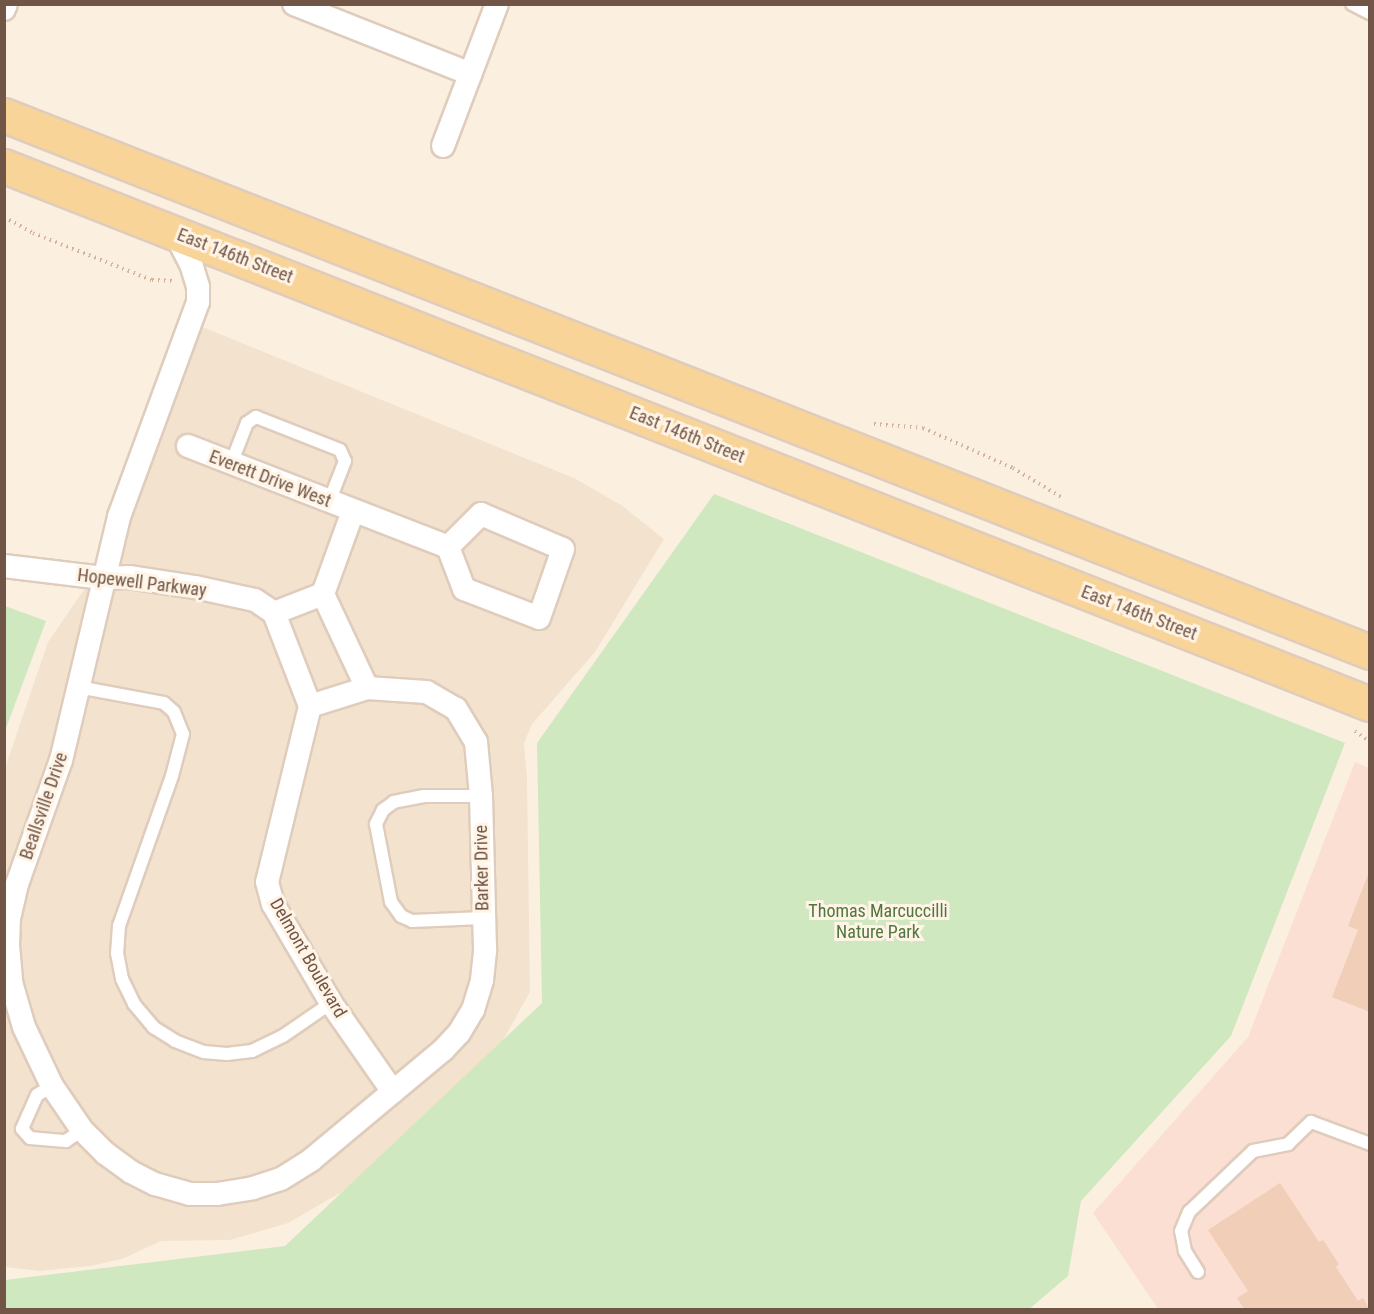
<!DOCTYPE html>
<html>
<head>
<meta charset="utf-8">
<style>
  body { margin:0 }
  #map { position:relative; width:1374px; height:1314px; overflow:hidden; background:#fbf0e0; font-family:"Roboto Condensed",sans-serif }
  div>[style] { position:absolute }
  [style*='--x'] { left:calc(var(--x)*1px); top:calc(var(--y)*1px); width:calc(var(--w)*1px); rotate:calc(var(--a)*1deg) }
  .residential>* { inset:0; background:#f2e2ce }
  .commercial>* { inset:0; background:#fbdfd3 }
  .green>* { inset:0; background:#d0e8bf }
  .building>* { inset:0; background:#f0ceb8 }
  .path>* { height:4px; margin-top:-2px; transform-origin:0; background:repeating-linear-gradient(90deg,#d4b19c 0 1.5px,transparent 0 6px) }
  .roads { filter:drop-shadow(2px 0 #dfccbc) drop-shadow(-2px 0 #dfccbc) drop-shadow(0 2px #dfccbc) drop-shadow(0 -2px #dfccbc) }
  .lane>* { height:12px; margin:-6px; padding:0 6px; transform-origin:6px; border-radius:6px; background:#fff }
  .street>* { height:22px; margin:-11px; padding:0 11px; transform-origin:11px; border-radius:11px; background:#fff }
  .primary>* { height:33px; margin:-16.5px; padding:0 16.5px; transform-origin:16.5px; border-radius:16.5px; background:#f9d499 }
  span { translate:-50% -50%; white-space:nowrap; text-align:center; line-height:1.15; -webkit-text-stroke:6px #fff4e5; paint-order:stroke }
  .street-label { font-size:18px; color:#715648 }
  .park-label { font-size:18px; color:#517741 }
  .frame { position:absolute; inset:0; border:6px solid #715648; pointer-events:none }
</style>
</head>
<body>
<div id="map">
  <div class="residential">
    <div style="clip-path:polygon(200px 326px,574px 478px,621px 505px,664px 539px,595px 652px,532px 724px,524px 743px,527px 778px,530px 992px,488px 1067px,347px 1189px,288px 1223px,230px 1240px,161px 1241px,122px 1259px,90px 1266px,40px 1271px,5px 1267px,5px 768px,48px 642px,127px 527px)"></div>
  </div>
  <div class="commercial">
    <div style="clip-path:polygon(1355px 762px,1369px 768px,1369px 1309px,1158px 1309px,1093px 1213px,1248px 1037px)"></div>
  </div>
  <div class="green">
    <div style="clip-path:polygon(714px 494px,1345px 743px,1231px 1036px,1081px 1201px,1068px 1276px,1028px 1310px,5px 1309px,5px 1280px,285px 1246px,542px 1003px,537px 743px)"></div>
    <div style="clip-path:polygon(5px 606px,46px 621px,5px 731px,4px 606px)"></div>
  </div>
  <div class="building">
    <div style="clip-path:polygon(1369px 872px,1370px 872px,1370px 1012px,1332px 997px,1358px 930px,1348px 926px)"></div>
    <div style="clip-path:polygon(1280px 1183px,1319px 1242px,1323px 1240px,1339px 1264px,1336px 1267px,1358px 1301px,1363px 1298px,1370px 1310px,1245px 1310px,1237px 1298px,1248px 1291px,1208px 1230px)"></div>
  </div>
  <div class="path">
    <div style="--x:4;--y:217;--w:33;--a:29"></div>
    <div style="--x:33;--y:233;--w:128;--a:21.6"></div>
    <div style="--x:152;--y:280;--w:21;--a:3"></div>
    <div style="--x:874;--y:424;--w:49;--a:4.7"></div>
    <div style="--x:923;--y:428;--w:98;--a:24"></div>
    <div style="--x:1013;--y:468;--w:58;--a:31"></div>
    <div style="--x:1355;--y:731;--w:19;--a:36"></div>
  </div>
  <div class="roads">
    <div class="lane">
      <div style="--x:1352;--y:4;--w:20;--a:27"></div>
      <div style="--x:231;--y:464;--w:44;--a:-68.7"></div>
      <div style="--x:247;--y:423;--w:11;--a:-34"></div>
      <div style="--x:256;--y:417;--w:90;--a:21.4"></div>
      <div style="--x:340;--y:450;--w:12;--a:66"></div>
      <div style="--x:345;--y:461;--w:44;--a:111.3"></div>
      <div style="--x:78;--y:687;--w:87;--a:10.5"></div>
      <div style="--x:164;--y:703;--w:13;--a:42"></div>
      <div style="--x:174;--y:712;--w:24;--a:68"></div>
      <div style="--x:183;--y:734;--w:43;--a:104.7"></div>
      <div style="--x:172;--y:776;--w:159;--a:109.5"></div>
      <div style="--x:119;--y:926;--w:27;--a:94"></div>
      <div style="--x:117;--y:953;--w:26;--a:79"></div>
      <div style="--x:122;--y:979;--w:28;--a:64"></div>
      <div style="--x:134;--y:1004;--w:30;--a:50"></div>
      <div style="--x:153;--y:1027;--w:26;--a:32"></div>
      <div style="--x:175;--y:1041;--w:31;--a:21"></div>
      <div style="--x:204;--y:1052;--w:23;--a:5"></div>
      <div style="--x:227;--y:1054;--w:25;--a:-7"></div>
      <div style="--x:252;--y:1051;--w:34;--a:-26"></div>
      <div style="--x:283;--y:1036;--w:58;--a:-34.5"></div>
      <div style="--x:481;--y:796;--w:57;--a:180"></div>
      <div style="--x:424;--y:796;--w:31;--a:169"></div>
      <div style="--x:394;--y:802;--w:14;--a:144"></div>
      <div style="--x:383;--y:810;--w:16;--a:117"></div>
      <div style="--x:376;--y:824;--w:79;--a:79.1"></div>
      <div style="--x:391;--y:902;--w:17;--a:54"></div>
      <div style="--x:401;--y:916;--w:12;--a:24"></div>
      <div style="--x:412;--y:921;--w:71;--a:-2.4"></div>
      <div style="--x:52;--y:1086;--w:17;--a:149"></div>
      <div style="--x:37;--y:1095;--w:37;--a:114"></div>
      <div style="--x:22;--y:1129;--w:12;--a:48"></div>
      <div style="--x:30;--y:1138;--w:36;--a:5"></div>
      <div style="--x:66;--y:1141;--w:19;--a:-35"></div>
      <div style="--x:1198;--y:1272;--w:25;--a:-122"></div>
      <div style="--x:1185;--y:1251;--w:20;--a:-101"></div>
      <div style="--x:1181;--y:1231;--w:21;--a:-67"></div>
      <div style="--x:1189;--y:1212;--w:88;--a:-43.6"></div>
      <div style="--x:1253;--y:1151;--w:36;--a:-11"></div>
      <div style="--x:1288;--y:1144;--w:32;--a:-44"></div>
      <div style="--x:1311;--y:1122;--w:63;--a:20.4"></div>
    </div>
    <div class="street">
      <div style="--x:294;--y:4;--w:190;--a:21.6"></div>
      <div style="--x:4;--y:9;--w:5;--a:-68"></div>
      <div style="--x:443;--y:146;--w:152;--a:-69.2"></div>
      <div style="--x:175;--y:233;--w:38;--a:63"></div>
      <div style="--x:192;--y:267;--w:21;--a:73"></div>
      <div style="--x:198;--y:287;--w:15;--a:90"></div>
      <div style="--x:198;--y:302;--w:229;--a:110.2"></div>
      <div style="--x:119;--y:517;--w:250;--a:103.4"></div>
      <div style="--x:61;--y:760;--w:132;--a:109.5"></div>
      <div style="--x:17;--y:884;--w:35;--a:103"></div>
      <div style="--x:9;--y:918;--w:27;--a:92"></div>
      <div style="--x:8;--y:945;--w:37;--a:85"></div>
      <div style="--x:11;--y:982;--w:47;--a:73.9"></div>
      <div style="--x:24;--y:1027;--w:65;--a:64.6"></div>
      <div style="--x:52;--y:1086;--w:53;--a:55.7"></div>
      <div style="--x:82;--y:1130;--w:33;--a:45"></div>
      <div style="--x:105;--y:1153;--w:32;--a:36"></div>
      <div style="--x:131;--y:1172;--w:27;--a:27"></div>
      <div style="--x:155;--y:1184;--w:36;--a:16"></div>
      <div style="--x:190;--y:1194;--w:27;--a:0"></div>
      <div style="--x:217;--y:1194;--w:36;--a:-9"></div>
      <div style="--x:253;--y:1188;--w:29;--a:-18"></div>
      <div style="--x:281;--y:1179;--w:36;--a:-32"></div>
      <div style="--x:311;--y:1160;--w:172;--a:-39.8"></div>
      <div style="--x:443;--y:1050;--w:23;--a:-47"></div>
      <div style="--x:459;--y:1033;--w:27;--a:-59"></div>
      <div style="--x:473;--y:1010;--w:31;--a:-73"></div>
      <div style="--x:482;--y:980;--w:31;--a:-84"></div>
      <div style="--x:485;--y:949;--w:153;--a:-91.5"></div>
      <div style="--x:481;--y:796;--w:54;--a:-95.3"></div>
      <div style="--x:476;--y:742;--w:39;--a:-121"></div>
      <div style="--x:456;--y:709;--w:34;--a:-150"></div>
      <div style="--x:426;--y:692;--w:59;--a:-176.1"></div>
      <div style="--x:188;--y:446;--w:279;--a:21.2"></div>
      <div style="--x:448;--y:547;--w:45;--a:69.1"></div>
      <div style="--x:464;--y:589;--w:80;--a:21.1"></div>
      <div style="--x:539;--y:618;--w:73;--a:-70.8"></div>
      <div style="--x:563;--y:549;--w:89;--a:-156.9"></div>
      <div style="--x:481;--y:514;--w:47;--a:135"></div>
      <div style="--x:4;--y:566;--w:100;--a:6.9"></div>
      <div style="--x:103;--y:578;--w:26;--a:-2"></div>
      <div style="--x:129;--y:577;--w:67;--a:8.6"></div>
      <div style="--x:195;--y:587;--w:61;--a:12.2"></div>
      <div style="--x:255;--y:600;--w:23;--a:34"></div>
      <div style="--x:274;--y:613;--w:100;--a:68.8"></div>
      <div style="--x:323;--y:594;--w:88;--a:-70.1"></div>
      <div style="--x:274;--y:613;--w:53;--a:-21.2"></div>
      <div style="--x:310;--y:706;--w:181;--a:103.7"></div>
      <div style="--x:267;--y:882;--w:23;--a:75"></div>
      <div style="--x:273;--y:904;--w:115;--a:59.6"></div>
      <div style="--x:331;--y:1003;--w:108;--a:55.1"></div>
      <div style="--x:310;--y:706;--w:60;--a:-17.5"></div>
      <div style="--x:367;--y:688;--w:104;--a:-115.1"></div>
    </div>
    <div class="primary">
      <div style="--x:4;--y:115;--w:1468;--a:21.46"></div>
      <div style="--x:4;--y:166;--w:1468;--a:21.5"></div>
    </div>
  </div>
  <div class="street-label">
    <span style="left:235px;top:256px;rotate:21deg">East 146th Street</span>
    <span style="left:687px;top:435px;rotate:22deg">East 146th Street</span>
    <span style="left:270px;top:479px;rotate:21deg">Everett Drive West</span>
    <span style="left:142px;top:583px;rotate:7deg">Hopewell Parkway</span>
    <span style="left:1139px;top:613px;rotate:21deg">East 146th Street</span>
    <span style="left:44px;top:806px;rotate:-71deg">Beallsville Drive</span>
    <span style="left:482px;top:868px;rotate:-91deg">Barker Drive</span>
    <span style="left:308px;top:958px;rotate:60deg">Delmont Boulevard</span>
  </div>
  <div class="park-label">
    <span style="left:878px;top:922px">Thomas Marcuccilli<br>Nature Park</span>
  </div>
  <div class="frame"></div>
</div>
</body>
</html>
